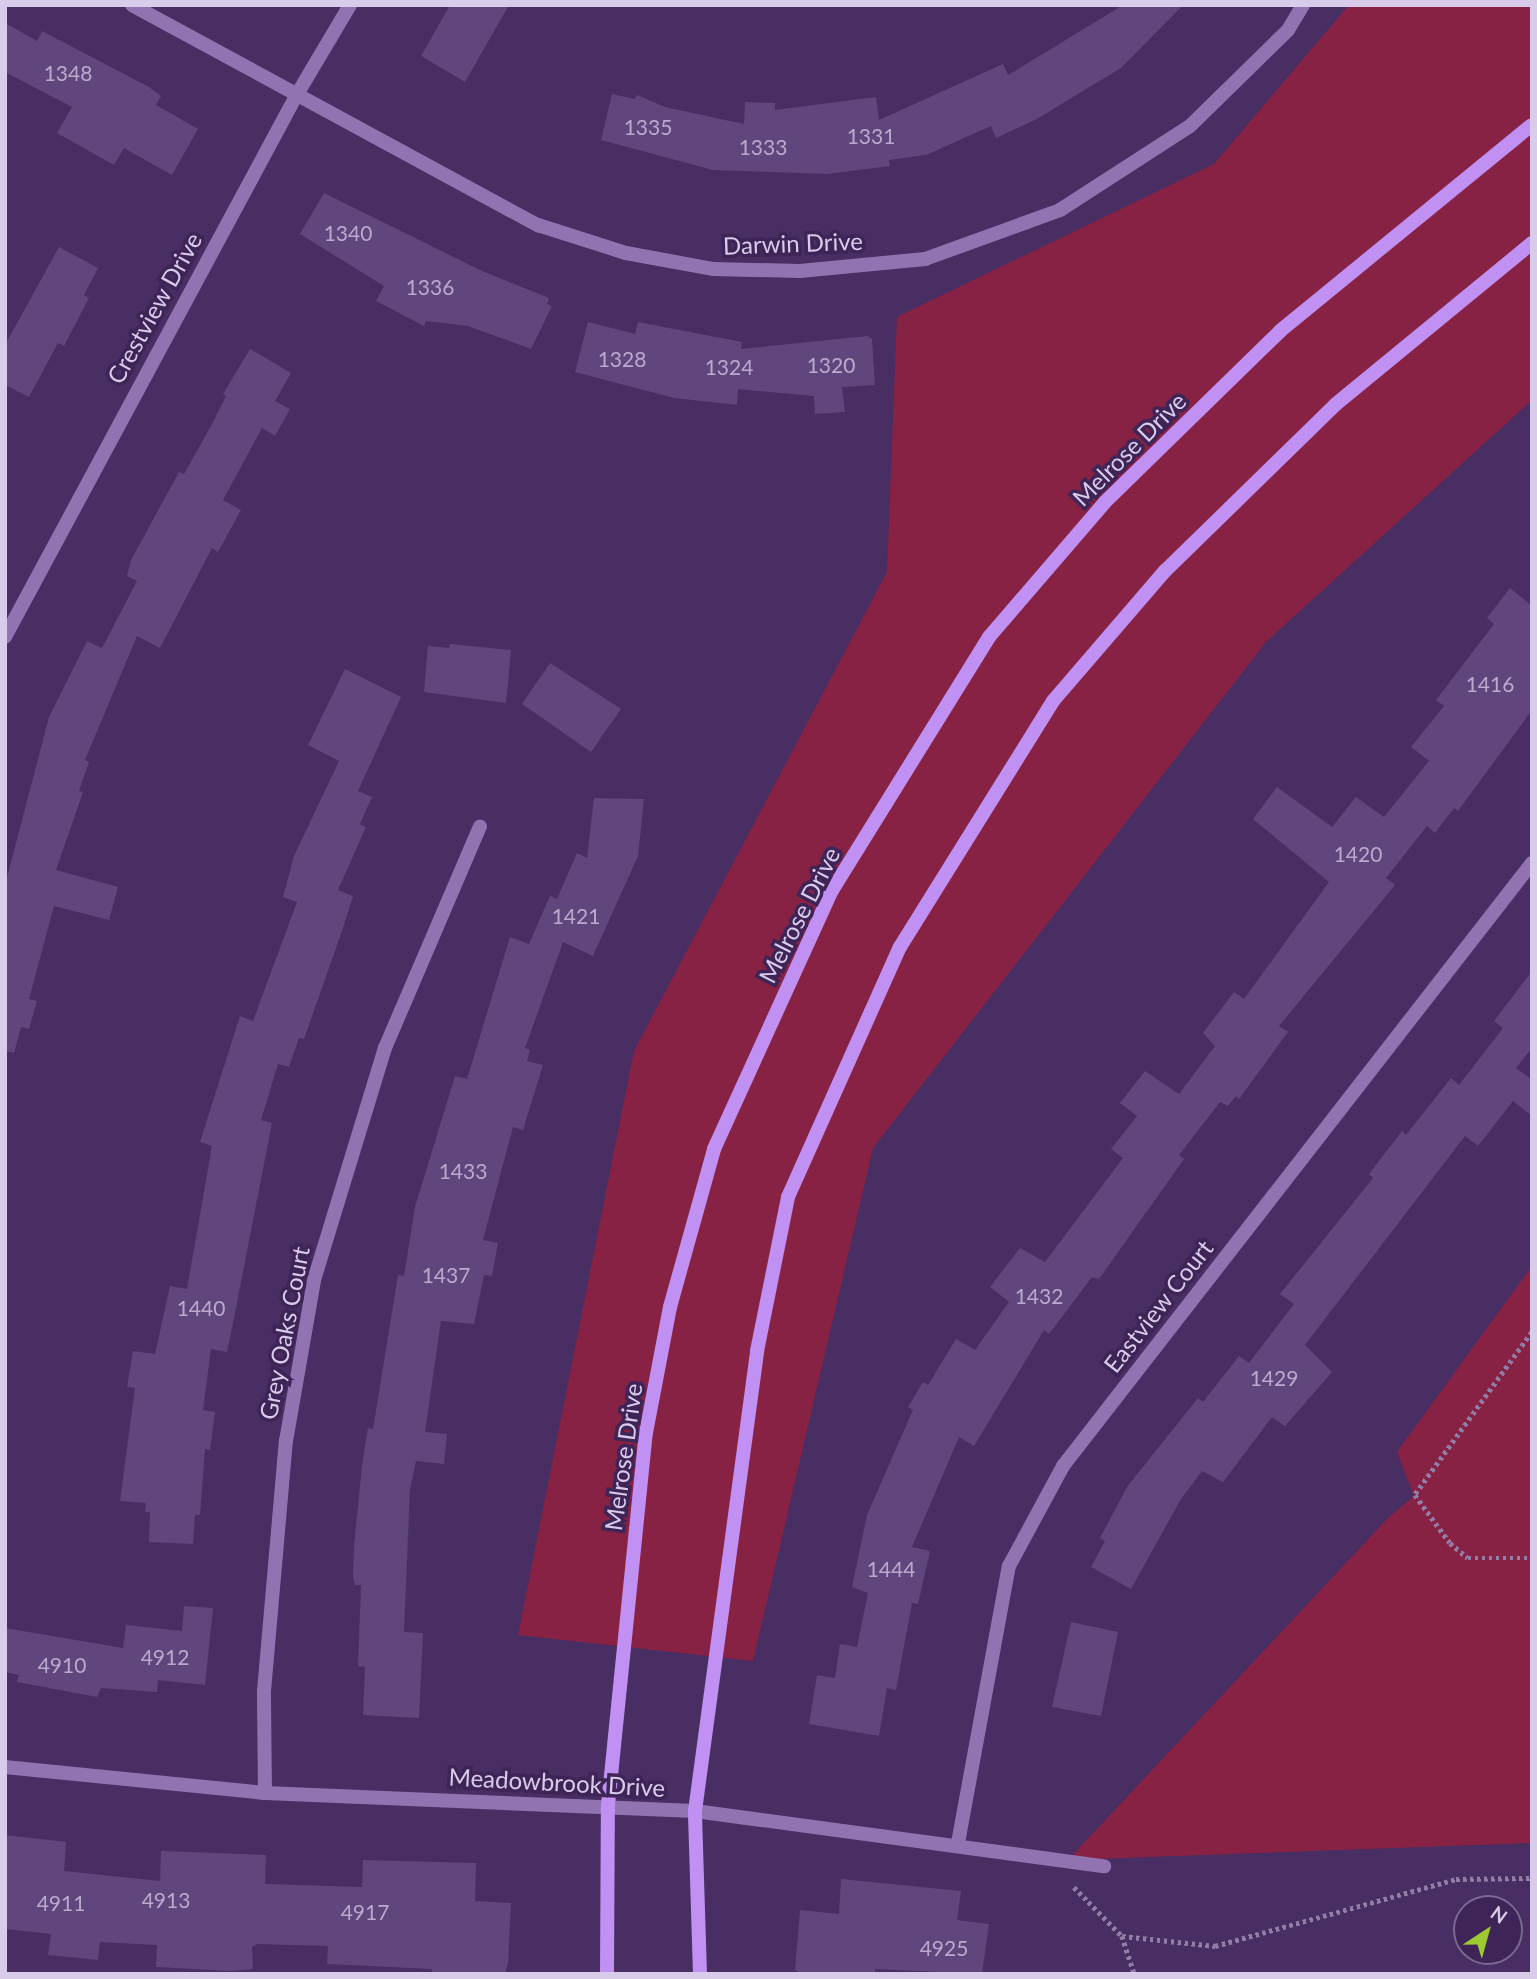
<!DOCTYPE html>
<html>
<head>
<meta charset="utf-8">
<style>
  body { margin:0 }
  #map { position:relative; width:1537px; height:1979px; overflow:hidden; background:#482e62; font-family:Lato,sans-serif }
  div>[style] { position:absolute }
  [style*='--x'] { left:calc(var(--x)*1px); top:calc(var(--y)*1px); width:calc(var(--w)*1px); rotate:calc(var(--a)*1deg) }
  .green>* { inset:0; background:#824 }
  .building>* { inset:0; background:#60467c }
  .path>* { height:4.5px; margin-top:-2.25px; transform-origin:0; background:repeating-linear-gradient(90deg,#917da6 0 3.5px,transparent 0 7px) }
  .minor>* { height:14px; margin:-7px; padding:0 7px; transform-origin:7px; border-radius:7px; background:#9173b2 }
  .tertiary>* { height:14px; margin:-7px; padding:0 7px; transform-origin:7px; border-radius:7px; background:#9173b2 }
  .secondary>* { height:14px; margin:-7px; padding:0 7px; transform-origin:7px; border-radius:7px; background:#c090f3 }
  span { translate:-50% -50%; white-space:nowrap; text-align:center; line-height:1.15; -webkit-text-stroke:7px #3e2457; paint-order:stroke }
  .number-label { font-size:21px; color:#bbaace }
  .number-label span { -webkit-text-stroke-width:0 }
  .street-label { font-size:24px; color:#d9cbea }
  .frame { position:absolute; inset:0; border:7px solid #d9cbea; pointer-events:none }
  .north { position:absolute; left:1453px; top:1895px; width:70px; height:70px; box-sizing:border-box; background:#3e2457; border:2px solid #7c6792; border-radius:50%; rotate:36deg; font-size:19px; font-weight:700; line-height:28px; text-align:center; color:#d9cbea }
  .north::after { content:''; display:block; margin:auto; width:24px; height:32px; background:#9dca30; clip-path:polygon(50% 0,100% 100%,50% 72%,0 100%) }
</style>
</head>
<body>
<div id="map">
  <div class="green">
    <div style="clip-path:polygon(1349px 5px,1532px 5px,1532px 400px,1266px 642px,873px 1148px,753px 1661px,518px 1635px,634px 1051px,887px 572px,897px 317px,1214px 164px)"></div>
    <div style="clip-path:polygon(1532px 1266px,1532px 1843px,1068px 1860px,1389px 1517px,1414px 1496px,1397px 1452px)"></div>
  </div>
  <div class="building">
    <div style="clip-path:polygon(450px 5px,509px 5px,465px 82px,421px 56px)"></div>
    <div style="clip-path:polygon(1123px 5px,1183px 5px,1121px 68px,1035px 120px,996px 138px,991px 126px,926px 155px,889px 160px,890px 166px,827px 174px,713px 170px,601px 140px,612px 94px,634px 99px,637px 95px,665px 107px,744px 124px,745px 102px,775px 103px,775px 110px,876px 97px,879px 120px,1003px 64px,1008px 75px)"></div>
    <div style="clip-path:polygon(5px 23px,37px 41px,42px 31px,149px 87px,161px 96px,156px 105px,198px 129px,172px 175px,124px 148px,114px 165px,57px 133px,72px 107px,5px 72px)"></div>
    <div style="clip-path:polygon(324px 193px,482px 271px,549px 298px,547px 304px,552px 306px,531px 349px,468px 326px,426px 321px,424px 326px,376px 301px,384px 286px,300px 234px)"></div>
    <div style="clip-path:polygon(59px 247px,98px 268px,84px 295px,89px 298px,64px 346px,58px 343px,29px 397px,5px 385px,5px 345px)"></div>
    <div style="clip-path:polygon(588px 322px,635px 334px,638px 322px,742px 342px,741px 349px,868px 336px,872px 339px,875px 385px,842px 387px,845px 412px,815px 414px,814px 396px,738px 389px,737px 405px,674px 398px,575px 372px)"></div>
    <div style="clip-path:polygon(250px 349px,291px 373px,275px 401px,290px 409px,275px 436px,262px 428px,223px 500px,241px 510px,218px 552px,212px 548px,160px 648px,137px 636px,85px 760px,89px 762px,79px 791px,83px 792px,56px 870px,118px 887px,109px 920px,54px 906px,29px 999px,37px 1001px,29px 1029px,21px 1027px,14px 1053px,5px 1051px,5px 885px,49px 717px,87px 641px,102px 648px,137px 581px,127px 576px,131px 560px,179px 472px,184px 474px,211px 426px,226px 396px,223px 394px)"></div>
    <div style="clip-path:polygon(1510px 588px,1532px 606px,1532px 710px,1458px 811px,1454px 808px,1435px 833px,1427px 826px,1386px 878px,1395px 885px,1279px 1026px,1288px 1032px,1239px 1099px,1236px 1096px,1228px 1106px,1220px 1102px,1179px 1155px,1184px 1159px,1099px 1279px,1092px 1277px,1049px 1334px,1044px 1330px,974px 1446px,959px 1437px,912px 1547px,930px 1551px,918px 1604px,912px 1603px,896px 1690px,887px 1688px,879px 1736px,809px 1724px,817px 1675px,835px 1678px,840px 1644px,857px 1647px,868px 1593px,852px 1587px,867px 1515px,913px 1410px,908px 1407px,923px 1382px,928px 1385px,956px 1339px,975px 1350px,1009px 1302px,990px 1287px,1020px 1248px,1045px 1262px,1123px 1158px,1111px 1149px,1137px 1116px,1120px 1103px,1145px 1071px,1179px 1094px,1215px 1046px,1203px 1033px,1234px 992px,1244px 999px,1329px 882px,1253px 819px,1277px 787px,1332px 827px,1356px 797px,1384px 817px,1429px 761px,1411px 747px,1444px 706px,1436px 700px,1494px 624px,1487px 618px)"></div>
    <div style="clip-path:polygon(450px 644px,511px 650px,506px 703px,424px 692px,428px 646px,449px 648px)"></div>
    <div style="clip-path:polygon(550px 663px,621px 709px,591px 752px,522px 704px)"></div>
    <div style="clip-path:polygon(345px 669px,401px 697px,358px 791px,372px 797px,360px 824px,366px 827px,338px 890px,353px 896px,342px 931px,304px 1039px,299px 1038px,289px 1067px,278px 1064px,261px 1120px,272px 1123px,234px 1318px,227px 1352px,211px 1349px,203px 1410px,215px 1412px,210px 1450px,205px 1449px,200px 1515px,195px 1515px,193px 1544px,149px 1542px,150px 1512px,145px 1512px,146px 1503px,120px 1501px,135px 1388px,127px 1387px,133px 1351px,155px 1354px,170px 1286px,187px 1289px,212px 1146px,200px 1142px,240px 1016px,253px 1021px,297px 902px,283px 897px,294px 856px,339px 761px,308px 745px)"></div>
    <div style="clip-path:polygon(594px 798px,644px 799px,638px 856px,593px 956px,563px 942px,525px 1048px,530px 1050px,527px 1061px,543px 1065px,523px 1130px,513px 1127px,483px 1240px,498px 1243px,492px 1276px,484px 1275px,474px 1324px,441px 1321px,425px 1432px,447px 1434px,444px 1464px,416px 1461px,410px 1489px,404px 1632px,423px 1633px,419px 1718px,363px 1715px,365px 1667px,358px 1666px,361px 1585px,355px 1585px,353px 1576px,354px 1547px,362px 1465px,368px 1428px,373px 1429px,398px 1275px,404px 1276px,415px 1207px,455px 1076px,467px 1079px,510px 937px,529px 944px,550px 896px,557px 899px,577px 853px,587px 858px)"></div>
    <div style="clip-path:polygon(1532px 971px,1532px 1048px,1516px 1068px,1532px 1080px,1532px 1116px,1513px 1101px,1478px 1146px,1465px 1136px,1305px 1345px,1332px 1372px,1285px 1426px,1272px 1417px,1223px 1482px,1202px 1471px,1181px 1499px,1131px 1589px,1091px 1567px,1105px 1541px,1100px 1538px,1127px 1487px,1198px 1398px,1203px 1402px,1239px 1356px,1249px 1363px,1294px 1304px,1280px 1294px,1373px 1178px,1369px 1174px,1402px 1131px,1406px 1135px,1451px 1078px,1459px 1085px,1503px 1028px,1494px 1021px)"></div>
    <div style="clip-path:polygon(184px 1606px,213px 1608px,205px 1685px,158px 1680px,157px 1692px,101px 1688px,97px 1697px,17px 1682px,19px 1675px,5px 1672px,5px 1628px,123px 1648px,126px 1625px,182px 1631px)"></div>
    <div style="clip-path:polygon(1071px 1622px,1118px 1632px,1101px 1716px,1052px 1707px)"></div>
    <div style="clip-path:polygon(5px 1835px,66px 1842px,64px 1871px,160px 1881px,161px 1851px,266px 1855px,265px 1884px,362px 1887px,363px 1860px,476px 1863px,475px 1901px,511px 1903px,508px 1963px,505px 1974px,432px 1974px,432px 1969px,327px 1964px,328px 1946px,257px 1944px,252px 1947px,253px 1969px,231px 1971px,156px 1967px,157px 1945px,100px 1942px,98px 1960px,48px 1955px,51px 1934px,5px 1929px)"></div>
    <div style="clip-path:polygon(841px 1879px,961px 1891px,957px 1920px,989px 1924px,982px 1974px,875px 1969px,875px 1974px,803px 1974px,795px 1970px,800px 1910px,839px 1914px)"></div>
  </div>
  <div class="path">
    <div style="--x:1532;--y:1332;--w:201;--a:125.7"></div>
    <div style="--x:1415;--y:1495;--w:59;--a:53.9"></div>
    <div style="--x:1450;--y:1543;--w:23;--a:40"></div>
    <div style="--x:1468;--y:1558;--w:64;--a:0"></div>
    <div style="--x:1074;--y:1887;--w:69;--a:45.6"></div>
    <div style="--x:1122;--y:1936;--w:40;--a:72"></div>
    <div style="--x:1122;--y:1936;--w:94;--a:6.1"></div>
    <div style="--x:1215;--y:1946;--w:250;--a:-15.5"></div>
    <div style="--x:1456;--y:1879;--w:76;--a:-0.8"></div>
  </div>
  <div class="minor">
    <div style="--x:5;--y:637;--w:614;--a:-61.72"></div>
    <div style="--x:296;--y:96;--w:106;--a:-59.3"></div>
    <div style="--x:5;--y:1767;--w:261;--a:5.7"></div>
    <div style="--x:265;--y:1793;--w:430;--a:2.4"></div>
    <div style="--x:695;--y:1811;--w:413;--a:7.7"></div>
    <div style="--x:265;--y:1793;--w:102;--a:-90.6"></div>
    <div style="--x:264;--y:1691;--w:251;--a:-85"></div>
    <div style="--x:286;--y:1441;--w:163;--a:-80.1"></div>
    <div style="--x:314;--y:1280;--w:243;--a:-73"></div>
    <div style="--x:385;--y:1048;--w:241;--a:-66.8"></div>
    <div style="--x:958;--y:1843;--w:282;--a:-79.6"></div>
    <div style="--x:1009;--y:1566;--w:114;--a:-61.6"></div>
    <div style="--x:1063;--y:1466;--w:764;--a:-52.13"></div>
  </div>
  <div class="tertiary">
    <div style="--x:132;--y:5;--w:462;--a:28.5"></div>
    <div style="--x:538;--y:225;--w:92;--a:17.7"></div>
    <div style="--x:626;--y:253;--w:88;--a:10.4"></div>
    <div style="--x:713;--y:269;--w:87;--a:1.3"></div>
    <div style="--x:800;--y:271;--w:126;--a:-5.5"></div>
    <div style="--x:925;--y:259;--w:144;--a:-19.9"></div>
    <div style="--x:1060;--y:210;--w:155;--a:-32.9"></div>
    <div style="--x:1190;--y:126;--w:137;--a:-44.4"></div>
    <div style="--x:1288;--y:30;--w:29;--a:-59"></div>
  </div>
  <div class="secondary">
    <div style="--x:607;--y:1974;--w:169;--a:-89.7"></div>
    <div style="--x:608;--y:1805;--w:369;--a:-84.2"></div>
    <div style="--x:645;--y:1438;--w:133;--a:-79.2"></div>
    <div style="--x:670;--y:1307;--w:164;--a:-74.4"></div>
    <div style="--x:714;--y:1149;--w:282;--a:-65.5"></div>
    <div style="--x:831;--y:892;--w:300;--a:-58.2"></div>
    <div style="--x:989;--y:637;--w:178;--a:-49.3"></div>
    <div style="--x:1105;--y:502;--w:245;--a:-44.3"></div>
    <div style="--x:1280;--y:331;--w:325;--a:-39.3"></div>
    <div style="--x:700;--y:1974;--w:163;--a:-91.8"></div>
    <div style="--x:695;--y:1811;--w:464;--a:-82.3"></div>
    <div style="--x:757;--y:1351;--w:157;--a:-78.6"></div>
    <div style="--x:788;--y:1197;--w:274;--a:-65.9"></div>
    <div style="--x:900;--y:947;--w:290;--a:-58.1"></div>
    <div style="--x:1053;--y:701;--w:172;--a:-49.3"></div>
    <div style="--x:1165;--y:571;--w:239;--a:-44.3"></div>
    <div style="--x:1336;--y:404;--w:254;--a:-39.4"></div>
  </div>
  <div class="number-label">
    <span style="left:68px;top:73px">1348</span>
    <span style="left:648px;top:127px">1335</span>
    <span style="left:871px;top:136px">1331</span>
    <span style="left:763px;top:147px">1333</span>
    <span style="left:348px;top:233px">1340</span>
    <span style="left:430px;top:287px">1336</span>
    <span style="left:622px;top:359px">1328</span>
    <span style="left:831px;top:365px">1320</span>
    <span style="left:729px;top:367px">1324</span>
    <span style="left:1490px;top:684px">1416</span>
    <span style="left:1358px;top:854px">1420</span>
    <span style="left:576px;top:916px">1421</span>
    <span style="left:463px;top:1171px">1433</span>
    <span style="left:446px;top:1275px">1437</span>
    <span style="left:1039px;top:1296px">1432</span>
    <span style="left:201px;top:1308px">1440</span>
    <span style="left:1274px;top:1378px">1429</span>
    <span style="left:891px;top:1569px">1444</span>
    <span style="left:165px;top:1657px">4912</span>
    <span style="left:62px;top:1665px">4910</span>
    <span style="left:166px;top:1900px">4913</span>
    <span style="left:61px;top:1903px">4911</span>
    <span style="left:365px;top:1912px">4917</span>
    <span style="left:944px;top:1948px">4925</span>
  </div>
  <div class="street-label">
    <span style="left:793px;top:243px;rotate:-2deg">Darwin Drive</span>
    <span style="left:154px;top:308px;rotate:-61deg">Crestview Drive</span>
    <span style="left:1129px;top:449px;rotate:-45deg">Melrose Drive</span>
    <span style="left:799px;top:915px;rotate:-63deg">Melrose Drive</span>
    <span style="left:1158px;top:1306px;rotate:-52deg">Eastview Court</span>
    <span style="left:284px;top:1333px;rotate:-79deg">Grey Oaks Court</span>
    <span style="left:623px;top:1457px;rotate:-82deg">Melrose Drive</span>
    <span style="left:557px;top:1782px;rotate:3deg">Meadowbrook Drive</span>
  </div>
  <div class="frame"></div>
  <div class="north">N</div>
</div>
</body>
</html>
